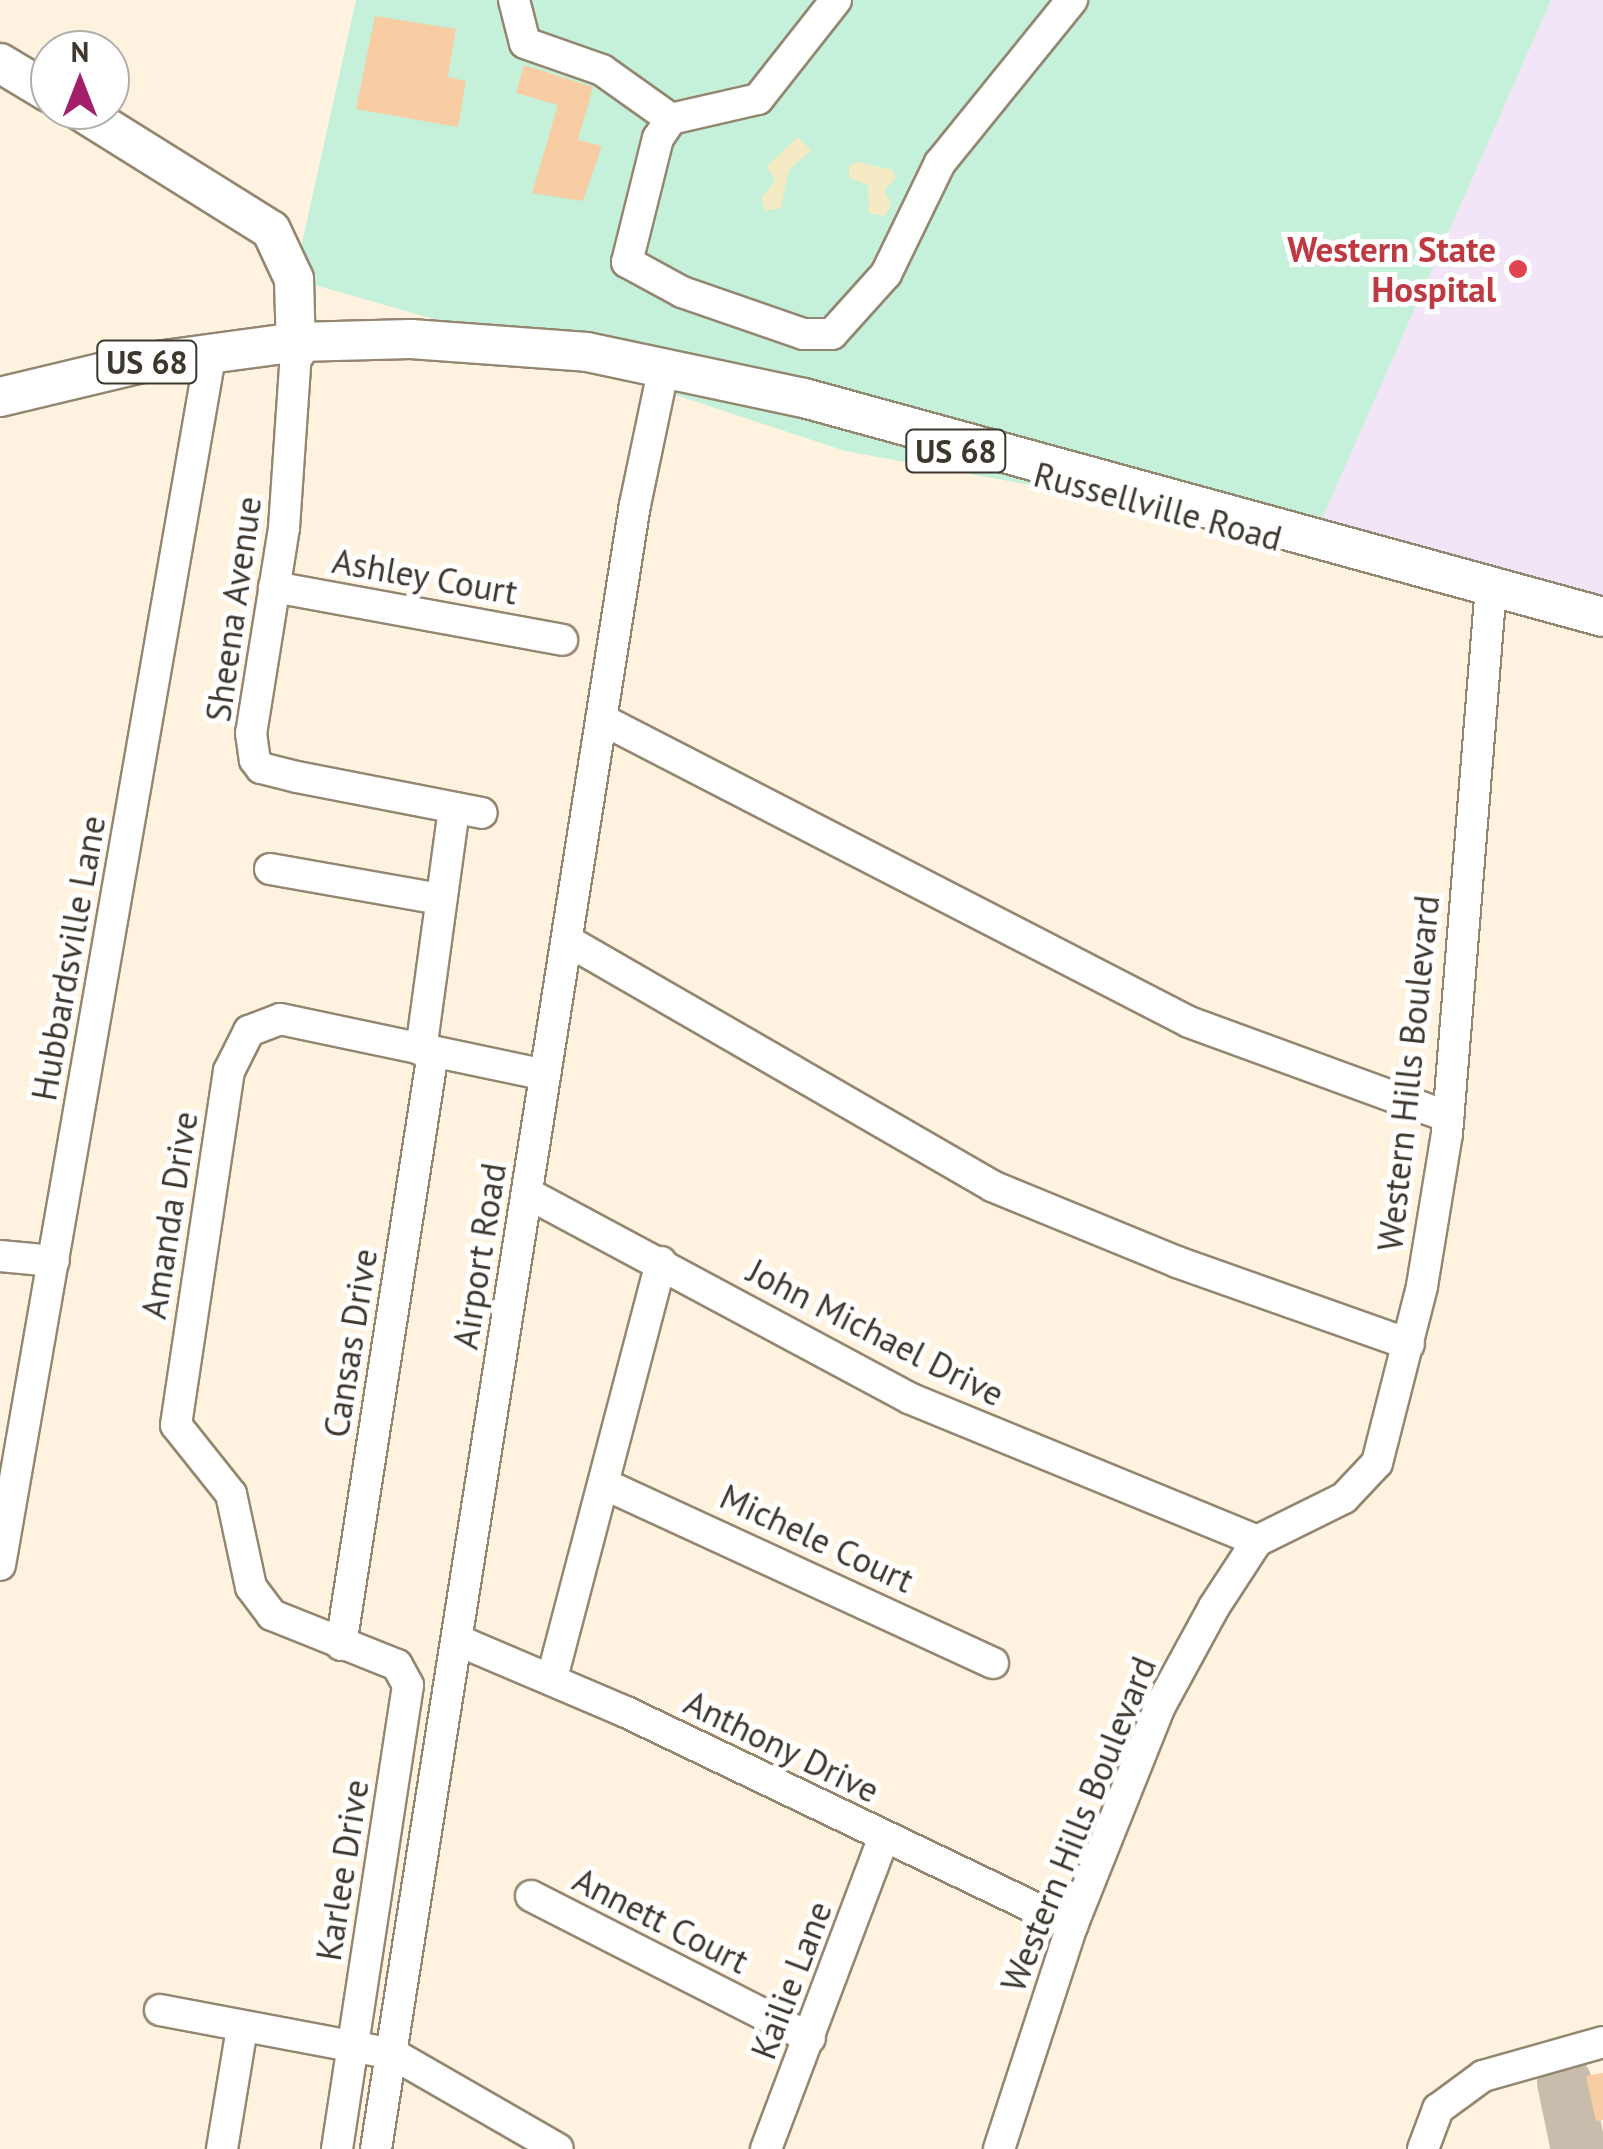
<!DOCTYPE html>
<html>
<head>
<meta charset="utf-8">
<style>
  body { margin:0 }
  #map { position:relative; width:1603px; height:2149px; overflow:hidden; background:#fff3df; font-family:"PT Sans",sans-serif }
  div>[style] { position:absolute }
  [style*='--x'] { left:calc(var(--x)*1px); top:calc(var(--y)*1px); width:calc(var(--w)*1px); rotate:calc(var(--a)*1deg) }
  .medical>* { inset:0; background:#f3e5f8 }
  .green>* { inset:0; background:#c5f0da }
  .sand>* { inset:0; background:#f4ebc5 }
  .taxiway>* { height:55px; margin:-27.5px; padding:0 27.5px; transform-origin:27.5px; border-radius:27.5px; background:#c8bdac }
  .building>* { inset:0; background:#f8cda3 }
  .roads { filter:drop-shadow(2px 0 #948771) drop-shadow(-2px 0 #948771) drop-shadow(0 2px #948771) drop-shadow(0 -2px #948771) }
  .minor>* { height:30px; margin:-15px; padding:0 15px; transform-origin:15px; border-radius:15px; background:#fff }
  .major>* { height:38px; margin:-19px; padding:0 19px; transform-origin:19px; border-radius:19px; background:#fff }
  .dots>* { width:28px; height:28px; translate:-50% -50%; box-sizing:border-box; border:5px solid #fff; border-radius:50% }
  span { translate:-50% -50%; white-space:nowrap; text-align:center; line-height:1.15; -webkit-text-stroke:10px #fff; paint-order:stroke }
  .shield-label span { padding:2px 8px; background:#fff; border:2px solid; border-radius:8px; -webkit-text-stroke-width:0 }
  .shield-label { font-size:32px; color:#3d372e; font-weight:700 }
  .health-label { font-size:35px; color:#be3a42; font-weight:700 }
  .right { translate:-100% -50%; text-align:right }
  .street-label { font-size:35px; color:#3d372e }
  .north { position:absolute; left:30px; top:30px; width:100px; height:100px; box-sizing:border-box; background:#fff; border:2px solid #b1afab; border-radius:50%; rotate:0deg; font-size:28px; font-weight:700; line-height:40px; text-align:center; color:#3d372e }
  .north::after { content:''; display:block; margin:auto; width:35px; height:45px; background:#a41e6a; clip-path:polygon(50% 0,100% 100%,50% 72%,0 100%) }
</style>
</head>
<body>
<div id="map">
  <div class="medical">
    <div style="clip-path:polygon(1551px 0,1603px 0,1603px 613px,1314px 537px)"></div>
  </div>
  <div class="green">
    <div style="clip-path:polygon(356px 0,1551px 0,1314px 537px,845px 451px,527px 346px,294px 279px)"></div>
  </div>
  <div class="sand">
    <div style="clip-path:polygon(798px 137px,811px 150px,789px 170px,781px 208px,765px 211px,761px 198px,775px 181px,767px 166px)"></div>
    <div style="clip-path:polygon(858px 162px,893px 170px,896px 178px,884px 190px,891px 204px,885px 216px,869px 213px,868px 185px,849px 178px,849px 166px)"></div>
  </div>
  <div class="taxiway">
    <div style="--x:1564;--y:2082;--w:68;--a:78.2"></div>
  </div>
  <div class="building">
    <div style="clip-path:polygon(375px 16px,456px 29px,448px 77px,466px 81px,458px 127px,356px 109px)"></div>
    <div style="clip-path:polygon(524px 65px,593px 87px,578px 140px,602px 146px,583px 201px,532px 193px,558px 105px,516px 93px)"></div>
    <div style="clip-path:polygon(1603px 2073px,1603px 2120px,1596px 2121px,1586px 2076px)"></div>
  </div>
  <div class="roads">
    <div class="minor">
      <div style="--x:514;--y:0;--w:44;--a:75.7"></div>
      <div style="--x:525;--y:43;--w:82;--a:19.3"></div>
      <div style="--x:602;--y:70;--w:85;--a:35.4"></div>
      <div style="--x:836;--y:0;--w:126;--a:128.2"></div>
      <div style="--x:758;--y:99;--w:89;--a:167.1"></div>
      <div style="--x:671;--y:119;--w:23;--a:124"></div>
      <div style="--x:658;--y:138;--w:128;--a:104"></div>
      <div style="--x:627;--y:262;--w:63;--a:28.6"></div>
      <div style="--x:682;--y:292;--w:128;--a:19.1"></div>
      <div style="--x:803;--y:334;--w:29;--a:0"></div>
      <div style="--x:832;--y:334;--w:81;--a:-48"></div>
      <div style="--x:886;--y:274;--w:123;--a:-64.1"></div>
      <div style="--x:940;--y:163;--w:210;--a:-51"></div>
      <div style="--x:296;--y:352;--w:176;--a:93.9"></div>
      <div style="--x:284;--y:528;--w:208;--a:99.1"></div>
      <div style="--x:251;--y:733;--w:27;--a:82"></div>
      <div style="--x:255;--y:760;--w:10;--a:53"></div>
      <div style="--x:261;--y:768;--w:37;--a:14"></div>
      <div style="--x:297;--y:777;--w:188;--a:11"></div>
      <div style="--x:274;--y:587;--w:293;--a:10.4"></div>
      <div style="--x:601;--y:719;--w:661;--a:27.26"></div>
      <div style="--x:1189;--y:1022;--w:276;--a:20.1"></div>
      <div style="--x:270;--y:869;--w:174;--a:10"></div>
      <div style="--x:568;--y:941;--w:490;--a:30"></div>
      <div style="--x:992;--y:1186;--w:200;--a:22.3"></div>
      <div style="--x:1177;--y:1262;--w:246;--a:19.5"></div>
      <div style="--x:421;--y:1050;--w:244;--a:-82.2"></div>
      <div style="--x:527;--y:1193;--w:434;--a:28.2"></div>
      <div style="--x:909;--y:1398;--w:376;--a:22.3"></div>
      <div style="--x:0;--y:1256;--w:54;--a:5.3"></div>
      <div style="--x:606;--y:1485;--w:426;--a:24.7"></div>
      <div style="--x:0;--y:1565;--w:1220;--a:-80.14"></div>
      <div style="--x:457;--y:1640;--w:184;--a:23.1"></div>
      <div style="--x:626;--y:1712;--w:495;--a:25.6"></div>
      <div style="--x:341;--y:1645;--w:599;--a:-81.17"></div>
      <div style="--x:552;--y:1678;--w:430;--a:-75.3"></div>
      <div style="--x:531;--y:1896;--w:313;--a:27"></div>
      <div style="--x:160;--y:2010;--w:237;--a:10.7"></div>
      <div style="--x:393;--y:2054;--w:190;--a:29.9"></div>
      <div style="--x:222;--y:2149;--w:123;--a:-80.6"></div>
      <div style="--x:337;--y:2149;--w:469;--a:-81.3"></div>
      <div style="--x:408;--y:1685;--w:23;--a:-119"></div>
      <div style="--x:397;--y:1665;--w:135;--a:-158.2"></div>
      <div style="--x:272;--y:1615;--w:35;--a:-127"></div>
      <div style="--x:251;--y:1587;--w:95;--a:-102.1"></div>
      <div style="--x:231;--y:1494;--w:88;--a:-128.6"></div>
      <div style="--x:176;--y:1425;--w:358;--a:-81.5"></div>
      <div style="--x:229;--y:1071;--w:45;--a:-63.4"></div>
      <div style="--x:249;--y:1031;--w:33;--a:-21"></div>
      <div style="--x:280;--y:1019;--w:271;--a:11.9"></div>
      <div style="--x:376;--y:2149;--w:1664;--a:-81.05"></div>
      <div style="--x:635;--y:505;--w:132;--a:-78.2"></div>
      <div style="--x:766;--y:2149;--w:334;--a:-69.3"></div>
      <div style="--x:999;--y:2149;--w:235;--a:-71.9"></div>
      <div style="--x:1072;--y:1926;--w:235;--a:-68.2"></div>
      <div style="--x:1159;--y:1708;--w:115;--a:-61.4"></div>
      <div style="--x:1214;--y:1607;--w:79;--a:-56.9"></div>
      <div style="--x:1257;--y:1541;--w:97;--a:-26.3"></div>
      <div style="--x:1344;--y:1498;--w:48;--a:-46.7"></div>
      <div style="--x:1377;--y:1463;--w:183;--a:-75.7"></div>
      <div style="--x:1422;--y:1286;--w:154;--a:-80.7"></div>
      <div style="--x:1447;--y:1134;--w:538;--a:-85.41"></div>
      <div style="--x:1423;--y:2149;--w:43;--a:-69.4"></div>
      <div style="--x:1438;--y:2109;--w:56;--a:-36.3"></div>
      <div style="--x:1483;--y:2076;--w:125;--a:-15.8"></div>
    </div>
    <div class="major">
      <div style="--x:0;--y:63;--w:58;--a:31"></div>
      <div style="--x:79;--y:110;--w:226;--a:32"></div>
      <div style="--x:271;--y:230;--w:54;--a:64.9"></div>
      <div style="--x:294;--y:279;--w:73;--a:88.4"></div>
      <div style="--x:0;--y:397;--w:146;--a:-13.5"></div>
      <div style="--x:142;--y:363;--w:156;--a:-7.7"></div>
      <div style="--x:297;--y:342;--w:114;--a:-1.5"></div>
      <div style="--x:411;--y:339;--w:176;--a:4.2"></div>
      <div style="--x:587;--y:352;--w:222;--a:12"></div>
      <div style="--x:804;--y:398;--w:828;--a:15.33"></div>
    </div>
  </div>
  <div class="dots">
    <div style="left:1518px;top:269px;background:#e0444e"></div>
  </div>
  <div class="shield-label">
    <span style="left:147px;top:362px">US 68</span>
    <span style="left:956px;top:451px">US 68</span>
  </div>
  <div class="health-label">
    <span class="right" style="left:1496px;top:269px">Western State<br>Hospital</span>
  </div>
  <div class="street-label">
    <span style="left:1158px;top:506px;rotate:15deg">Russellville Road</span>
    <span style="left:425px;top:576px;rotate:10deg">Ashley Court</span>
    <span style="left:233px;top:609px;rotate:-82deg">Sheena Avenue</span>
    <span style="left:68px;top:958px;rotate:-80deg">Hubbardsville Lane</span>
    <span style="left:1408px;top:1073px;rotate:-84deg">Western Hills Boulevard</span>
    <span style="left:169px;top:1215px;rotate:-81deg">Amanda Drive</span>
    <span style="left:479px;top:1256px;rotate:-81deg">Airport Road</span>
    <span style="left:876px;top:1332px;rotate:27deg">John Michael Drive</span>
    <span style="left:350px;top:1343px;rotate:-81deg">Cansas Drive</span>
    <span style="left:817px;top:1538px;rotate:25deg">Michele Court</span>
    <span style="left:782px;top:1746px;rotate:26deg">Anthony Drive</span>
    <span style="left:1078px;top:1824px;rotate:-68deg">Western Hills Boulevard</span>
    <span style="left:342px;top:1870px;rotate:-81deg">Karlee Drive</span>
    <span style="left:661px;top:1920px;rotate:27deg">Annett Court</span>
    <span style="left:791px;top:1980px;rotate:-69deg">Kailie Lane</span>
  </div>
  <div class="north">N</div>
</div>
</body>
</html>
